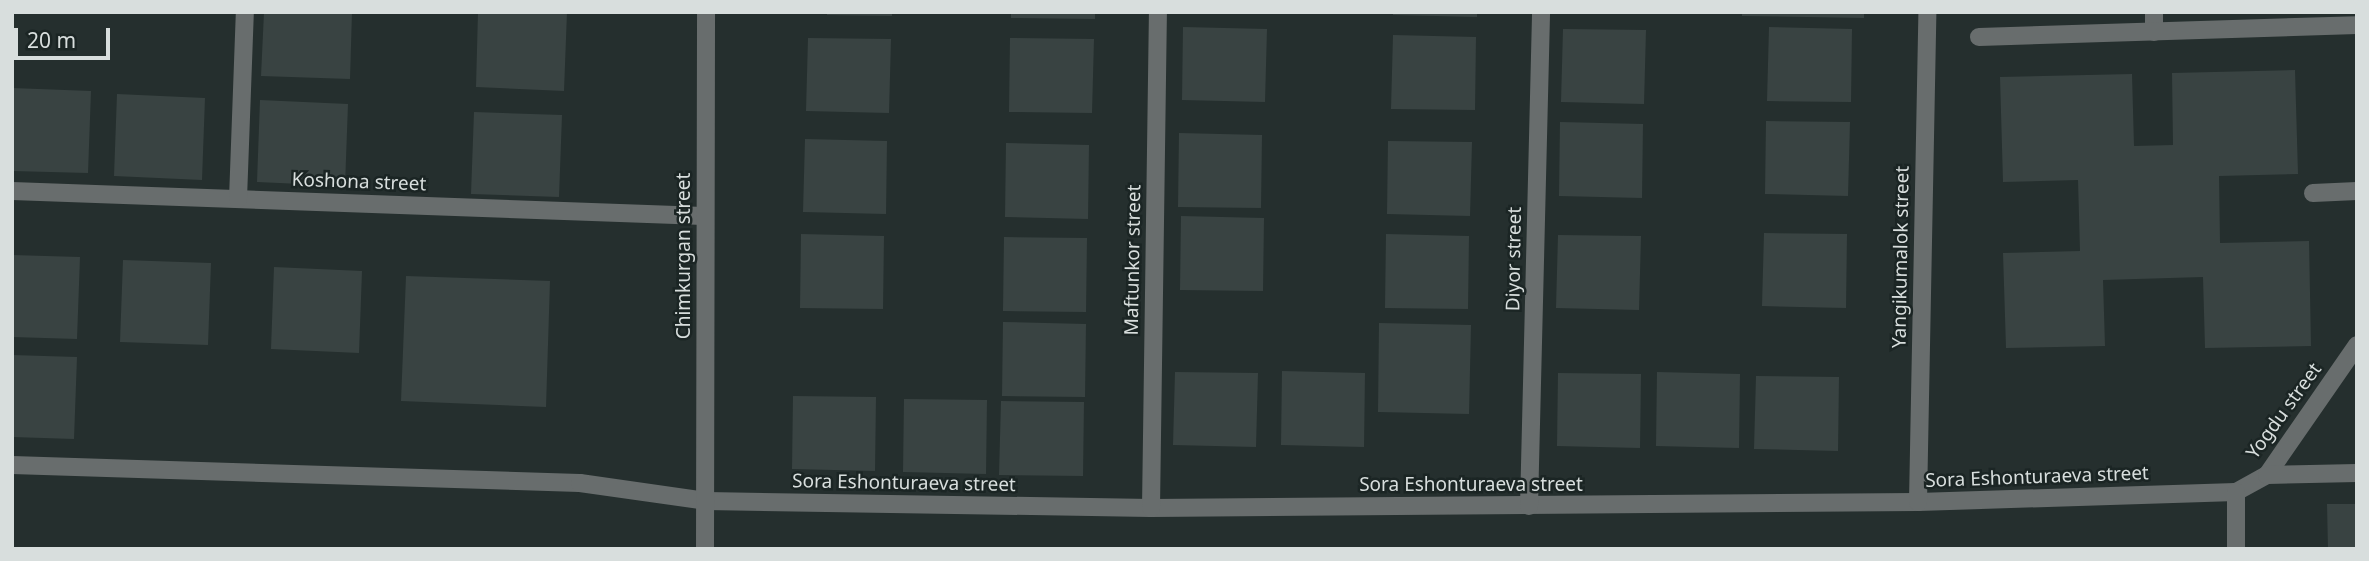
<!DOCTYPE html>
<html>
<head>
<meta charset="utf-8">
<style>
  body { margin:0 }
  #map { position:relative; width:2369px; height:561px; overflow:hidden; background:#252f2e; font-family:"Noto Sans",sans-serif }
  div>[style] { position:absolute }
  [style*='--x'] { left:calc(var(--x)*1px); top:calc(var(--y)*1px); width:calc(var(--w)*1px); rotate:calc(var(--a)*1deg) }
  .building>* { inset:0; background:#394342 }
  .minor>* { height:18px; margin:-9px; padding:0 9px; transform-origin:9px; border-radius:9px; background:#686d6d }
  span { translate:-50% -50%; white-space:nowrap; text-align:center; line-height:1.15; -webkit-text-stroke:5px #1b2524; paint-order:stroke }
  .street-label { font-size:19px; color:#d8dedd }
  .frame { position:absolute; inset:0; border:14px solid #d8dedd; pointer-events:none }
  .scale { position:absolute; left:14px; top:28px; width:96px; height:32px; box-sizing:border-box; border:4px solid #d8dedd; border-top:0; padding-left:9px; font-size:21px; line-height:24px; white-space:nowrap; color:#d8dedd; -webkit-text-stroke:5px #1b2524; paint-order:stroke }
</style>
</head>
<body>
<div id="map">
  <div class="building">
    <div style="clip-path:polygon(264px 12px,352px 12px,350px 79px,261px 76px)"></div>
    <div style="clip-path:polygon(478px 12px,567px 12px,564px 91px,476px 87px)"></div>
    <div style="clip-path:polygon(827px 12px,892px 12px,892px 16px,827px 15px)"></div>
    <div style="clip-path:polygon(1011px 12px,1095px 12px,1095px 19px,1011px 18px)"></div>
    <div style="clip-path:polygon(1393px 12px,1477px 12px,1477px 17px,1393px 15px)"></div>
    <div style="clip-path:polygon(1742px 12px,1864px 12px,1864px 18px,1742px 16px)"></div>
    <div style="clip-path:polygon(1183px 27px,1267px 29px,1265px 102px,1182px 100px)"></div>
    <div style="clip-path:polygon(1769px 27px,1852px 29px,1851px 102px,1767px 101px)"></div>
    <div style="clip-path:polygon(1563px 29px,1646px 30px,1644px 104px,1561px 102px)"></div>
    <div style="clip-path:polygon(1393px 35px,1476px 37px,1475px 110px,1391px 109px)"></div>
    <div style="clip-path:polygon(808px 38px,891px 39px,889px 113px,806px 111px)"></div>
    <div style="clip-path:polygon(1010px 38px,1094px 39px,1092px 113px,1009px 112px)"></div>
    <div style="clip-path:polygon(2295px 70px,2298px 174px,2219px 176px,2220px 243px,2309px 241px,2311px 346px,2205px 348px,2203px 277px,2103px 280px,2105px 346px,2006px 348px,2003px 253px,2080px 251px,2078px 180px,2003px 182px,2000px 77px,2132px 74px,2134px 146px,2173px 145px,2172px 73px)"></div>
    <div style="clip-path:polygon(12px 88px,91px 91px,88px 173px,12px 171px)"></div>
    <div style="clip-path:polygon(117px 94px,205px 98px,202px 180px,114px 176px)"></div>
    <div style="clip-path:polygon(260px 100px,348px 104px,345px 186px,257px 182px)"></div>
    <div style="clip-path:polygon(474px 112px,562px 115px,559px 197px,471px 194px)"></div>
    <div style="clip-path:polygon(1766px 121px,1850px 122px,1848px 196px,1765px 194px)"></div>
    <div style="clip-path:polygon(1560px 122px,1643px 124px,1642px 198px,1559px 196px)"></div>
    <div style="clip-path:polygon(1179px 133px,1262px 135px,1261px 208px,1178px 207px)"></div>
    <div style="clip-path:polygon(805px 139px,887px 141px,886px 214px,803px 212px)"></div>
    <div style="clip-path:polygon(1388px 141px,1472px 142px,1470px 216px,1387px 214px)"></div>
    <div style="clip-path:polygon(1006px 143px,1089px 145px,1088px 219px,1005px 217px)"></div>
    <div style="clip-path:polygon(1181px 216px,1264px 218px,1263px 291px,1180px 290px)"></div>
    <div style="clip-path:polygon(1764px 233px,1847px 234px,1846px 308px,1762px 306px)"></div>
    <div style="clip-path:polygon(801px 234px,884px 236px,883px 309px,800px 308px)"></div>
    <div style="clip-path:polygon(1386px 234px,1469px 236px,1468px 309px,1385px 308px)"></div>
    <div style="clip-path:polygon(1558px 235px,1641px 236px,1639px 310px,1556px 308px)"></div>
    <div style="clip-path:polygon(1004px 237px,1087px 238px,1086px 312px,1003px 311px)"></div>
    <div style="clip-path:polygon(12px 255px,80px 257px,77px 339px,12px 337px)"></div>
    <div style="clip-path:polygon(123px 260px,211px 263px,208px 345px,120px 342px)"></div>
    <div style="clip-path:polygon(274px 267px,362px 271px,359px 353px,271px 349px)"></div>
    <div style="clip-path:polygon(406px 276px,550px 281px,546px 407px,401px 401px)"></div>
    <div style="clip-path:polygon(1003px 322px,1086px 324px,1085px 397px,1002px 396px)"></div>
    <div style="clip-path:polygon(1379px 323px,1471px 325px,1469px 414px,1378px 412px)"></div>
    <div style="clip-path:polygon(12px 355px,77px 357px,74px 439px,12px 437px)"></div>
    <div style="clip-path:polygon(1282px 371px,1365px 373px,1364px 447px,1281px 445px)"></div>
    <div style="clip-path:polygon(1175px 372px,1258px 373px,1256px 447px,1173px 445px)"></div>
    <div style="clip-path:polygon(1657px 372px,1740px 374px,1739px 448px,1656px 446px)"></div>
    <div style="clip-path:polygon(1558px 373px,1641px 374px,1640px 448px,1557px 446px)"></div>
    <div style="clip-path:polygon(1756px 376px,1839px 377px,1838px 451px,1754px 449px)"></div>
    <div style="clip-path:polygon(793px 396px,876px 397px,875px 471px,792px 469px)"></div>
    <div style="clip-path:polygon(904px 399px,987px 400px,986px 474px,903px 472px)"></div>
    <div style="clip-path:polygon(1001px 401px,1084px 402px,1083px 476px,999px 475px)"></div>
    <div style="clip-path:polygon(2327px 504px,2357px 504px,2357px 549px,2328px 549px)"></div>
  </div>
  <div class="minor">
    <div style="--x:2154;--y:12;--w:20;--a:90"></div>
    <div style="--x:1979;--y:37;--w:378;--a:-1.8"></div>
    <div style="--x:12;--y:191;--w:692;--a:2.07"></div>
    <div style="--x:2313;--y:193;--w:44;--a:-2.6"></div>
    <div style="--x:238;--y:199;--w:187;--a:-87.9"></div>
    <div style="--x:12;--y:465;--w:568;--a:1.82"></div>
    <div style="--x:580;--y:483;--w:127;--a:8.1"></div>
    <div style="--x:706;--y:501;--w:445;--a:0.9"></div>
    <div style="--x:1151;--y:508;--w:767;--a:-0.45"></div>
    <div style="--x:1918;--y:502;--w:318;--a:-1.8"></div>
    <div style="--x:2236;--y:492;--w:35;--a:-29"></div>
    <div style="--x:2267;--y:475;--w:158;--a:-55.3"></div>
    <div style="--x:2267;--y:475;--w:90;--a:-1.3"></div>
    <div style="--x:2236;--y:492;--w:57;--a:90"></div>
    <div style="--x:1918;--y:502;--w:490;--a:-88.9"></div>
    <div style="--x:1529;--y:506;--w:494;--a:-88.6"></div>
    <div style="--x:1151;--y:508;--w:496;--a:-89.2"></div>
    <div style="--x:705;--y:549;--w:537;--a:-89.89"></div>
  </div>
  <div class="street-label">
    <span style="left:359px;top:182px;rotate:2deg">Koshona street</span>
    <span style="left:684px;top:256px;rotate:-90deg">Chimkurgan street</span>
    <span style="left:1901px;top:257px;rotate:-89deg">Yangikumalok street</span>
    <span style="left:1514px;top:259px;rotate:-89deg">Diyor street</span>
    <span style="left:1133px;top:260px;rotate:-89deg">Maftunkor street</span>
    <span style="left:2284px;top:411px;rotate:-54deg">Yogdu street</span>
    <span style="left:2037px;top:477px;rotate:-2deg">Sora Eshonturaeva street</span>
    <span style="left:904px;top:483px;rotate:1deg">Sora Eshonturaeva street</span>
    <span style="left:1471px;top:485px">Sora Eshonturaeva street</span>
  </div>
  <div class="frame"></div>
  <div class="scale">20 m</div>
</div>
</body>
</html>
